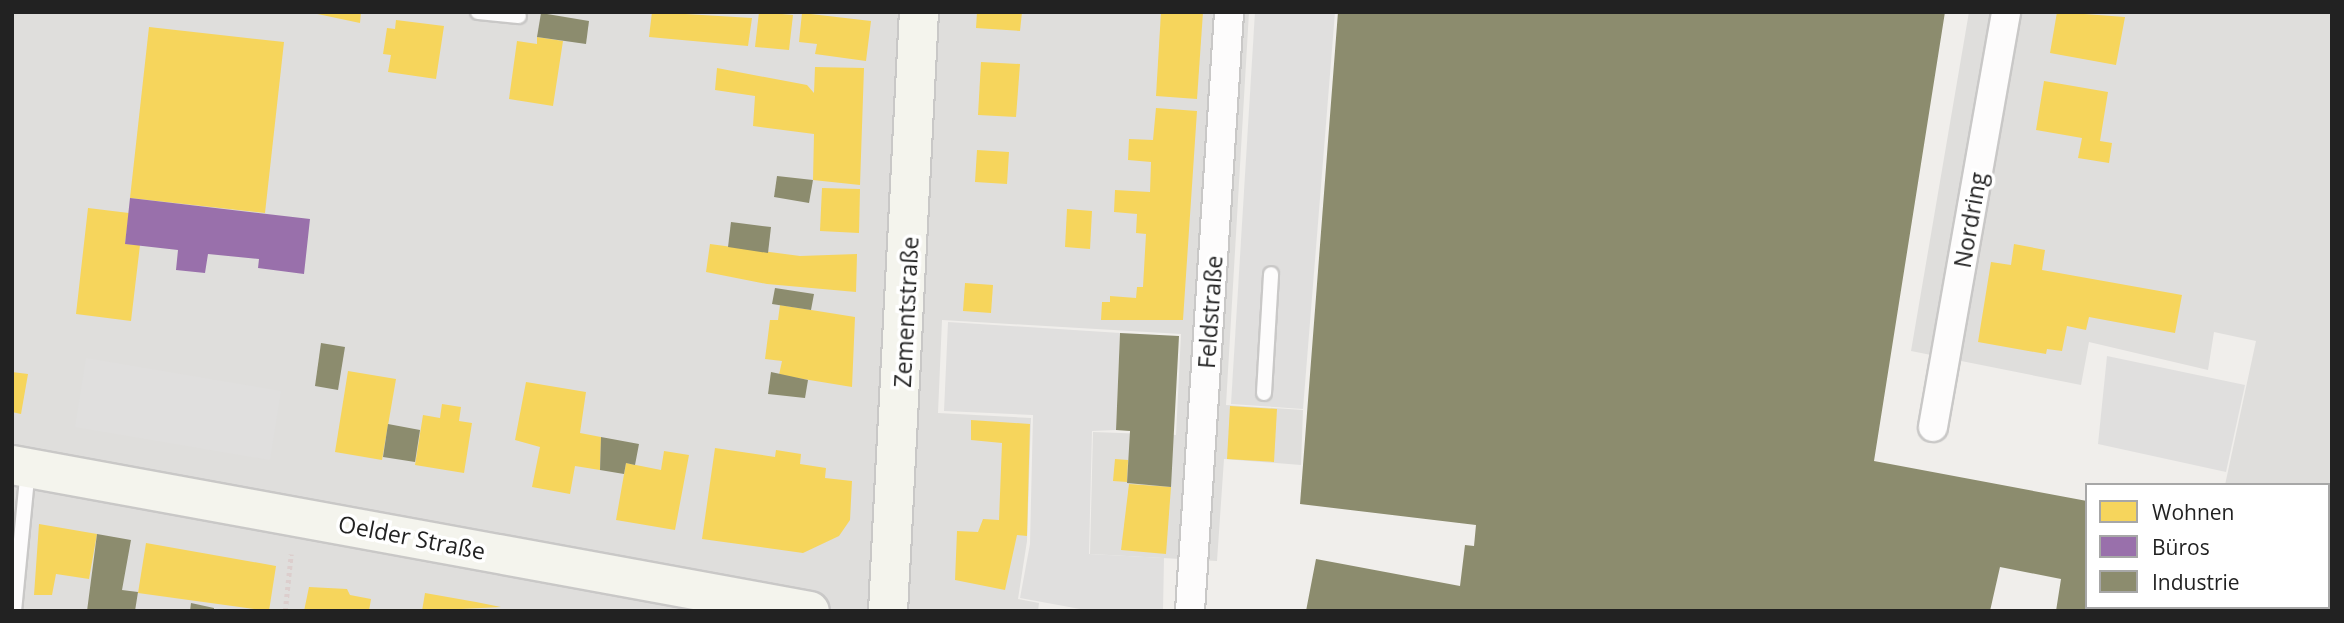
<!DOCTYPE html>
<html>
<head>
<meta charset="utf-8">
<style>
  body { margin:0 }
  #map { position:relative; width:2344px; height:623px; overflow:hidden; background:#f0eeeb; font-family:"Open Sans",sans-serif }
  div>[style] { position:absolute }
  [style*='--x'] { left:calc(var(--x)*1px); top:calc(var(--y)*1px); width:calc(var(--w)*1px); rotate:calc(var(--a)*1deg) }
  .residential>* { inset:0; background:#dfdedc }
  .parking>* { inset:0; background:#e0dfde }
  .homes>* { inset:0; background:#f6d55c }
  .offices>* { inset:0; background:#9970ab }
  .industry>* { inset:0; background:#8c8c6e }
  .path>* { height:4.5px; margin-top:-2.25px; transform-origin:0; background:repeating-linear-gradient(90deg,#dccecd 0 3.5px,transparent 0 7px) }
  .roads { filter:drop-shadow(2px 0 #c9c8c7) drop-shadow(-2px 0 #c9c8c7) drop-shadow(0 2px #c9c8c7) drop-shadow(0 -2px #c9c8c7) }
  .lane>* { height:14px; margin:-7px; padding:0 7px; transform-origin:7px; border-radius:7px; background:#fdfcfc }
  .street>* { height:28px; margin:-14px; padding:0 14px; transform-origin:14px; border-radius:14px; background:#fdfcfc }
  .secondary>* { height:38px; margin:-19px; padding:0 19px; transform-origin:19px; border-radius:19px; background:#f4f4ed }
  span { translate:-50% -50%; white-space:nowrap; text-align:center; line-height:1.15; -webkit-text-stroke:7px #fff; paint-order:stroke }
  .street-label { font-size:23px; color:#222 }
  .frame { position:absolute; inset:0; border:14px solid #222; pointer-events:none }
  .legend { position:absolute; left:2085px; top:483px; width:245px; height:126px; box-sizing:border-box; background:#fff; border:2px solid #a7a7a7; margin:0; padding:9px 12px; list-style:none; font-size:21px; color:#222 }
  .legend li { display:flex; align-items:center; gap:14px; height:35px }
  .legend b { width:35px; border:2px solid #a7a7a7 }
</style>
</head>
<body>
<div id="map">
  <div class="residential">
    <div style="clip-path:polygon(12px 12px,1249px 12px,1226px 405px,1303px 410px,1301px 465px,1224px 459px,1217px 561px,1090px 554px,1093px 432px,1176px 435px,1181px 334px,942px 320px,938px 413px,1031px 418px,1027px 541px,1018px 599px,1039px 603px,1038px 611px,12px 611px)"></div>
    <div style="clip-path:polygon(1969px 12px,2332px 12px,2332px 611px,2198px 611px,2328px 607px,2328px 485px,2225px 485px,2256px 341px,2214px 332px,2208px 370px,2089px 342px,2081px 385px,1911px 351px)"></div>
  </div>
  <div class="parking">
    <div style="clip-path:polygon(1255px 12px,1335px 12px,1303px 409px,1231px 404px)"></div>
    <div style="clip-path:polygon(948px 322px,1120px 333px,1116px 430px,1092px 431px,1089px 554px,1164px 558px,1163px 611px,1091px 611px,1020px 598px,1030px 544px,1033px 415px,944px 411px)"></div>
    <div style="clip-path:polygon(2107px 356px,2245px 385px,2226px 472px,2098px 444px)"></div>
    <div style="clip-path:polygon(86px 358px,281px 391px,270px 460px,75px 427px)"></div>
  </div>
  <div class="homes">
    <div style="clip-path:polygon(308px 12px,361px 12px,360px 23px)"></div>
    <div style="clip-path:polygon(652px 12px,752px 18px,748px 46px,649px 37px)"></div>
    <div style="clip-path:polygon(759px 12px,793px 15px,789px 50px,755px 47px)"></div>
    <div style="clip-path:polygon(977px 12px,1022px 12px,1020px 31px,976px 28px)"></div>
    <div style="clip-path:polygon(1161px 12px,1203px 12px,1197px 99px,1156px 96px)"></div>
    <div style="clip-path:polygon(2057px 12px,2125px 17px,2116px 65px,2050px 53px)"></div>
    <div style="clip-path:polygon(802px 13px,871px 21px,866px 61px,815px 54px,817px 44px,799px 42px)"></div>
    <div style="clip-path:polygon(396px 20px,444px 26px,436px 79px,388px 72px,391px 55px,383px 54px,387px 28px,395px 29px)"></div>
    <div style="clip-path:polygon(149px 27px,284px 42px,265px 213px,130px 198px)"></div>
    <div style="clip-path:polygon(537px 37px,563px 41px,553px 106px,509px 99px,517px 41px,537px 44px)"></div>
    <div style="clip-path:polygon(981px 62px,1020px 64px,1016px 117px,978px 115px)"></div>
    <div style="clip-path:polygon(815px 67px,864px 68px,860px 185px,813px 180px,814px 134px,753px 126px,755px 96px,715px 90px,717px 68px,807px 85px,814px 93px)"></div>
    <div style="clip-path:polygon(2044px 81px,2108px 92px,2100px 141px,2112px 143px,2109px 163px,2078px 158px,2082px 138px,2036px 130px)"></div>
    <div style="clip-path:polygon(1156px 108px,1197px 111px,1183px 320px,1101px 320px,1102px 302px,1110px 302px,1110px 296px,1136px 298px,1137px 287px,1143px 287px,1146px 234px,1136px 233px,1137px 214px,1114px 212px,1115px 190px,1150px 192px,1151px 162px,1128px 160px,1129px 139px,1153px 140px)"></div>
    <div style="clip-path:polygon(977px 150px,1009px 152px,1007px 184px,975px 182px)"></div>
    <div style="clip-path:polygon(822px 188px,860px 189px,859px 233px,820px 231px)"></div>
    <div style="clip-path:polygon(88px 208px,129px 213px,125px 244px,140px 245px,131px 321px,76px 314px)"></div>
    <div style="clip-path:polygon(1067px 209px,1092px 211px,1090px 249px,1065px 247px)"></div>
    <div style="clip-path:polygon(710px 244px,800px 256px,857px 254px,856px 292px,767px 284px,706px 272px)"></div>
    <div style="clip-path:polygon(2014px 244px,2045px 250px,2042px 270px,2182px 295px,2175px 333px,2089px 317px,2086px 330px,2067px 326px,2062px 351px,2047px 349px,2046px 354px,1978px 342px,1991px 262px,2011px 265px)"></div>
    <div style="clip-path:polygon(965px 283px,993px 285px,991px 313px,963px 311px)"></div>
    <div style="clip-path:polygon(780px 305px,855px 317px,852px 387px,779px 375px,782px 361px,765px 359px,770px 320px,778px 320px)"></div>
    <div style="clip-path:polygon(348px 371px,396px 379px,382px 460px,335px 452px)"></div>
    <div style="clip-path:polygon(12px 372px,28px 374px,21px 414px,12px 412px)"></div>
    <div style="clip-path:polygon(526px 382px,586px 392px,580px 433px,601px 437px,600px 470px,575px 466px,570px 494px,532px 487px,540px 447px,515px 440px)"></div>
    <div style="clip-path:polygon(442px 404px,461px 407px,459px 421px,472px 423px,464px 473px,415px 465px,423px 415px,440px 418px)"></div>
    <div style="clip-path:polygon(1230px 406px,1277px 409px,1274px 462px,1227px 459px)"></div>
    <div style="clip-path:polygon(971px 420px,1030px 424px,1027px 536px,1017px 535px,1005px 590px,955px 580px,957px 531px,978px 532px,983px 519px,999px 520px,1002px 443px,971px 440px)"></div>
    <div style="clip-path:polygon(715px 448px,775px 457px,776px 450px,801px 454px,800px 464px,826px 468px,825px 478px,852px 481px,850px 520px,839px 536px,803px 553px,702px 539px)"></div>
    <div style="clip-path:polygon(664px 451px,689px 455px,675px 530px,616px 520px,626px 463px,661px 470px)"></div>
    <div style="clip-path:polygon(1115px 459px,1128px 460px,1127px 482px,1113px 481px)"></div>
    <div style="clip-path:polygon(1129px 484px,1171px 487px,1166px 554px,1121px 550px)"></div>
    <div style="clip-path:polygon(39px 524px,97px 534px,89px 579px,56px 574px,52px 595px,34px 595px)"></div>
    <div style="clip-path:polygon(146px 543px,276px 566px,269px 611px,138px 593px)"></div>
    <div style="clip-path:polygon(309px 587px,347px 589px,350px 595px,371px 599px,369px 611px,304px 611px)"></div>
    <div style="clip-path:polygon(425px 593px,476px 602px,501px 607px,422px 611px)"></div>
  </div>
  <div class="offices">
    <div style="clip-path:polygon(130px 198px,310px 219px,304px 274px,258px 268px,259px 259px,208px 254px,205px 273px,176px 270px,178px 250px,125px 244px)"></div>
  </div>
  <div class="industry">
    <div style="clip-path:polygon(1338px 12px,1945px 12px,1874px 461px,2087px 501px,2087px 607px,2123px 607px,2121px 611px,2056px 611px,2061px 579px,2000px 567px,1990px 611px,1306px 611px,1316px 559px,1460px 586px,1465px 545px,1474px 546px,1476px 525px,1300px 504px)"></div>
    <div style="clip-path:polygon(541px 13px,589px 21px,586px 44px,537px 37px)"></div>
    <div style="clip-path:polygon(777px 176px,813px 180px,809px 203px,774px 197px)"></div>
    <div style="clip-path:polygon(731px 222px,771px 227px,768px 253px,728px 247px)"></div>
    <div style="clip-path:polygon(775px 288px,814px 294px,811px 310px,772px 304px)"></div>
    <div style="clip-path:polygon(1120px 333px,1179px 336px,1171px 487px,1127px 483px,1130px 431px,1116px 430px)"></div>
    <div style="clip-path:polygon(321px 343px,345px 347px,338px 390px,315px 386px)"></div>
    <div style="clip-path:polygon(771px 372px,808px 380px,805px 398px,768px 394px)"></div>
    <div style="clip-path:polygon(388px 424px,420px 430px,415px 462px,383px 457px)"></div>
    <div style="clip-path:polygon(601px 437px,639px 444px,635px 465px,626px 463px,624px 474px,600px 470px)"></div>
    <div style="clip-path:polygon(97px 534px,131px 540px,122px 590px,138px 592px,135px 611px,87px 611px)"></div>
    <div style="clip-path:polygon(191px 603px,214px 608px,214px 611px,190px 611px)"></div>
  </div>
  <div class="path">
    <div style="--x:285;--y:611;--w:57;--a:-84"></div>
  </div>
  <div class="roads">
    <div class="lane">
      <div style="--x:478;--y:12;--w:41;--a:5.6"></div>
      <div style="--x:1264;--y:393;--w:119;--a:-86.6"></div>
      <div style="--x:14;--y:611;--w:143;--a:-84.4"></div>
    </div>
    <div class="street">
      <div style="--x:1933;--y:427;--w:421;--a:-80"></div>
      <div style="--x:1190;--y:611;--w:600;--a:-86.27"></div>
    </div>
    <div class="secondary">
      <div style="--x:12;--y:465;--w:811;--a:10.37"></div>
      <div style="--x:888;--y:611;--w:600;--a:-87.04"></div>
    </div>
  </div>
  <div class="street-label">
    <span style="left:1970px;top:220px;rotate:-80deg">Nordring</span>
    <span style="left:906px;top:312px;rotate:-87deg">Zementstraße</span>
    <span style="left:1210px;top:312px;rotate:-86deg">Feldstraße</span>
    <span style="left:412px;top:537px;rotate:11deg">Oelder Straße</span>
  </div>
  <div class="frame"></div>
  <ul class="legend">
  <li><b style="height:19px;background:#f6d55c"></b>Wohnen</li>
  <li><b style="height:19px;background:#9970ab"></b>Büros</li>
  <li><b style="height:19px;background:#8c8c6e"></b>Industrie</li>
  </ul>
</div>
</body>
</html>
